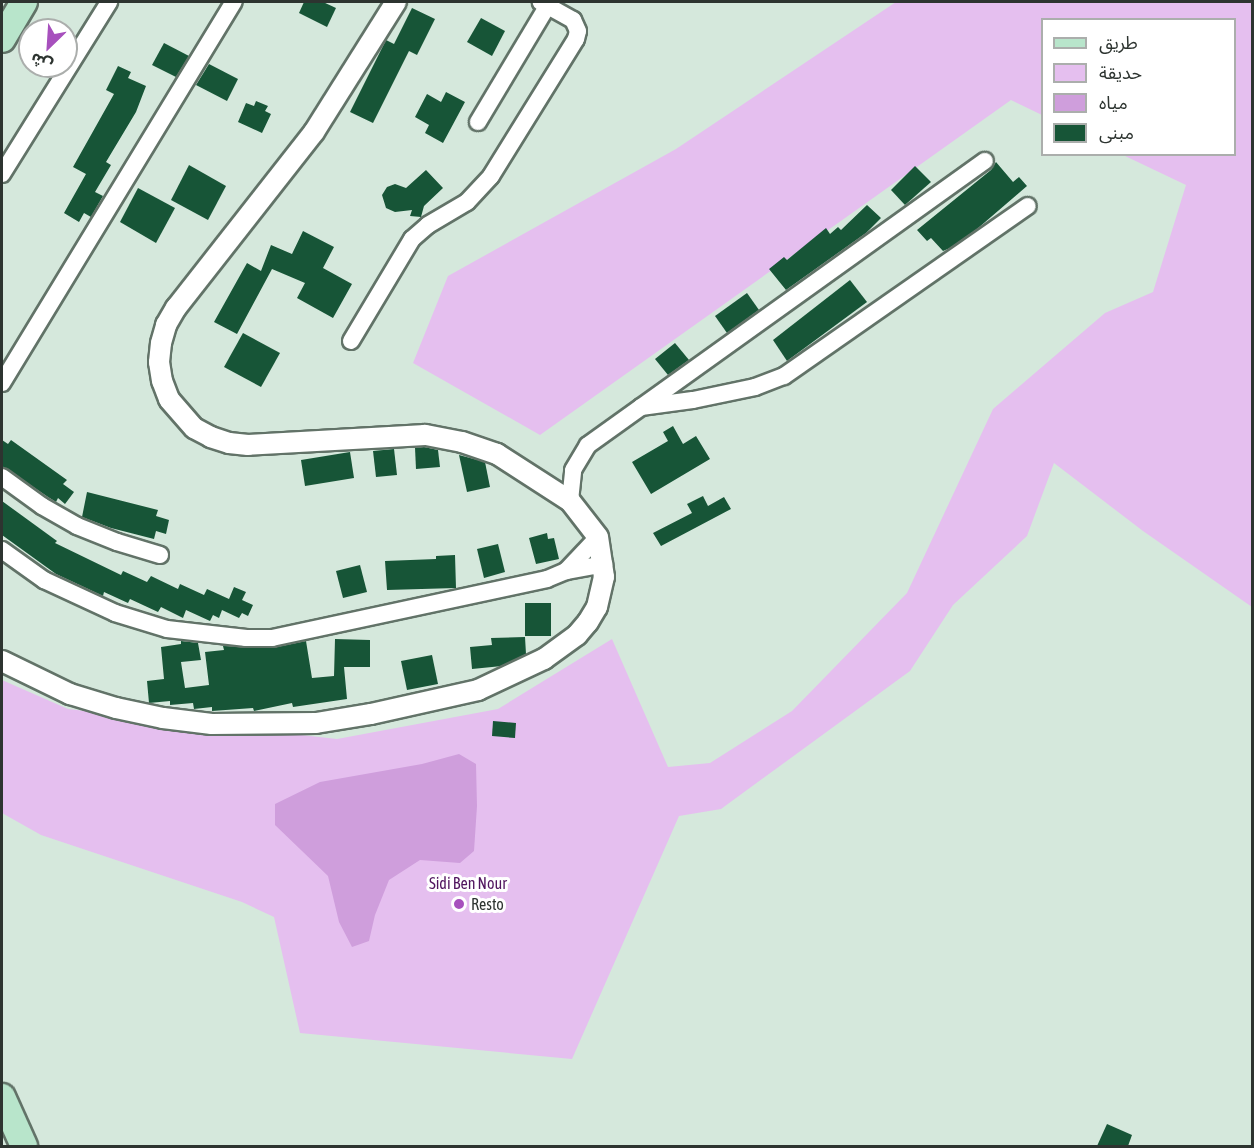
<!DOCTYPE html>
<html>
<head>
<meta charset="utf-8">
<style>
  body { margin:0 }
  #map { position:relative; width:1254px; height:1148px; overflow:hidden; background:#d5e8dc; font-family:"Asap Condensed","Noto Sans Arabic",sans-serif }
  div>[style] { position:absolute }
  [style*='--x'] { left:calc(var(--x)*1px); top:calc(var(--y)*1px); width:calc(var(--w)*1px); rotate:calc(var(--a)*1deg) }
  .green>* { inset:0; background:#e5bfef }
  .water>* { inset:0; background:#cf9edc }
  .building>* { inset:0; background:#175537 }
  .roads { filter:drop-shadow(2px 0 #627368) drop-shadow(-2px 0 #627368) drop-shadow(0 2px #627368) drop-shadow(0 -2px #627368) }
  .minor>* { height:16px; margin:-8px; padding:0 8px; transform-origin:8px; border-radius:8px; background:#fff }
  .tertiary>* { height:20px; margin:-10px; padding:0 10px; transform-origin:10px; border-radius:10px; background:#fff }
  .primary>* { height:26px; margin:-13px; padding:0 13px; transform-origin:13px; border-radius:13px; background:#b8e5cb }
  .dots>* { width:16px; height:16px; translate:-50% -50%; box-sizing:border-box; border:3px solid #fff; border-radius:50% }
  span { translate:-50% -50%; white-space:nowrap; text-align:center; line-height:1.15; -webkit-text-stroke:6px #fff; paint-order:stroke }
  .park-label { font-size:16px; color:#51155f }
  .poi-label { font-size:16px; color:#2d3430 }
  .left { translate:0 -50%; text-align:left }
  .frame { position:absolute; inset:0; border:3px solid #2d3430; pointer-events:none }
  .legend { position:absolute; left:1041px; top:18px; width:195px; height:138px; box-sizing:border-box; background:#fff; border:2px solid #abaeac; margin:0; padding:8px 10px; list-style:none; font-size:18px; color:#2d3430 }
  .legend li { display:flex; align-items:center; gap:12px; height:30px }
  .legend b { width:30px; border:2px solid #abaeac }
  .north { position:absolute; left:18px; top:18px; width:60px; height:60px; box-sizing:border-box; background:#fff; border:2px solid #abaeac; border-radius:50%; rotate:205deg; font-size:16px; font-weight:700; line-height:24px; text-align:center; color:#2d3430 }
  .north::after { content:''; display:block; margin:auto; width:21px; height:27px; background:#a750bd; clip-path:polygon(50% 0,100% 100%,50% 72%,0 100%) }
</style>
</head>
<body>
<div id="map">
  <div class="green">
    <div style="clip-path:polygon(896px 2px,1252px 2px,1252px 607px,1143px 531px,1054px 463px,1027px 536px,953px 605px,910px 671px,721px 809px,679px 816px,572px 1059px,300px 1033px,274px 917px,242px 902px,41px 835px,2px 813px,2px 680px,68px 709px,337px 739px,498px 709px,612px 639px,668px 767px,710px 763px,792px 711px,907px 593px,993px 409px,1105px 313px,1153px 292px,1186px 185px,1123px 155px,1234px 154px,1234px 20px,1042px 20px,1042px 115px,1011px 100px,540px 435px,413px 363px,448px 276px,676px 149px)"></div>
  </div>
  <div class="water">
    <div style="clip-path:polygon(459px 754px,476px 764px,477px 806px,474px 851px,460px 863px,420px 860px,389px 880px,375px 915px,369px 941px,352px 947px,339px 922px,328px 876px,275px 825px,275px 804px,320px 782px,422px 764px)"></div>
  </div>
  <div class="building">
    <div style="clip-path:polygon(304px 2px,323px 2px,336px 8px,327px 27px,299px 13px)"></div>
    <div style="clip-path:polygon(412px 8px,435px 19px,417px 55px,409px 51px,373px 123px,350px 112px,386px 40px,394px 44px)"></div>
    <div style="clip-path:polygon(481px 18px,505px 31px,492px 56px,467px 42px)"></div>
    <div style="clip-path:polygon(164px 43px,189px 56px,176px 77px,152px 65px)"></div>
    <div style="clip-path:polygon(209px 64px,238px 79px,227px 101px,196px 85px)"></div>
    <div style="clip-path:polygon(118px 66px,131px 72px,128px 78px,146px 86px,136px 112px,106px 162px,111px 165px,95px 192px,103px 196px,91px 217px,84px 213px,79px 222px,64px 213px,86px 174px,73px 167px,114px 94px,106px 90px)"></div>
    <div style="clip-path:polygon(446px 92px,465px 102px,443px 143px,425px 133px,429px 125px,415px 117px,427px 94px,441px 102px)"></div>
    <div style="clip-path:polygon(256px 101px,268px 106px,265px 111px,271px 114px,262px 133px,238px 122px,246px 103px,254px 106px)"></div>
    <div style="clip-path:polygon(996px 162px,1013px 182px,1019px 177px,1027px 186px,977px 229px,950px 248px,943px 251px,931px 238px,927px 241px,917px 230px,991px 170px)"></div>
    <div style="clip-path:polygon(189px 165px,226px 186px,208px 220px,171px 200px)"></div>
    <div style="clip-path:polygon(915px 166px,931px 182px,905px 205px,891px 190px)"></div>
    <div style="clip-path:polygon(426px 170px,443px 188px,424px 206px,421px 217px,410px 216px,412px 210px,395px 212px,386px 208px,382px 195px,387px 187px,395px 184px,406px 188px)"></div>
    <div style="clip-path:polygon(138px 188px,175px 208px,156px 243px,120px 222px)"></div>
    <div style="clip-path:polygon(867px 205px,881px 218px,866px 233px,786px 290px,769px 269px,784px 257px,787px 260px,826px 228px,830px 234px,838px 227px,841px 230px)"></div>
    <div style="clip-path:polygon(303px 231px,334px 247px,323px 268px,352px 284px,333px 318px,297px 298px,305px 283px,272px 269px,237px 334px,214px 322px,247px 263px,261px 271px,271px 245px,292px 254px)"></div>
    <div style="clip-path:polygon(850px 280px,867px 302px,787px 361px,773px 340px)"></div>
    <div style="clip-path:polygon(747px 293px,759px 310px,727px 333px,715px 316px)"></div>
    <div style="clip-path:polygon(243px 333px,280px 353px,261px 387px,224px 367px)"></div>
    <div style="clip-path:polygon(675px 343px,689px 360px,668px 375px,655px 359px)"></div>
    <div style="clip-path:polygon(673px 426px,683px 444px,696px 436px,710px 459px,651px 494px,632px 462px,668px 441px,663px 432px)"></div>
    <div style="clip-path:polygon(2px 440px,8px 444px,11px 440px,67px 480px,63px 484px,74px 492px,65px 504px,58px 498px,56px 502px,48px 497px,2px 466px)"></div>
    <div style="clip-path:polygon(424px 447px,438px 450px,440px 467px,416px 469px,415px 448px)"></div>
    <div style="clip-path:polygon(394px 449px,397px 475px,376px 477px,373px 451px)"></div>
    <div style="clip-path:polygon(350px 452px,354px 478px,305px 486px,301px 460px)"></div>
    <div style="clip-path:polygon(459px 455px,485px 462px,490px 487px,467px 492px)"></div>
    <div style="clip-path:polygon(87px 492px,158px 510px,156px 516px,169px 520px,166px 534px,156px 531px,154px 539px,111px 528px,82px 517px)"></div>
    <div style="clip-path:polygon(703px 496px,708px 506px,724px 497px,731px 509px,661px 546px,653px 533px,692px 513px,687px 504px)"></div>
    <div style="clip-path:polygon(2px 501px,57px 541px,55px 543px,121px 575px,123px 571px,147px 582px,151px 576px,178px 589px,180px 584px,204px 595px,207px 589px,229px 599px,234px 587px,246px 592px,242px 600px,253px 605px,248px 616px,242px 613px,239px 618px,222px 610px,219px 618px,213px 615px,210px 621px,186px 610px,183px 618px,161px 607px,158px 612px,130px 599px,128px 603px,104px 592px,103px 596px,56px 574px,2px 535px)"></div>
    <div style="clip-path:polygon(547px 533px,548px 539px,554px 538px,559px 559px,536px 564px,529px 538px)"></div>
    <div style="clip-path:polygon(498px 544px,505px 572px,484px 578px,477px 549px)"></div>
    <div style="clip-path:polygon(455px 555px,456px 588px,387px 590px,385px 561px,436px 559px,436px 556px)"></div>
    <div style="clip-path:polygon(360px 565px,367px 592px,343px 598px,336px 571px)"></div>
    <div style="clip-path:polygon(525px 603px,551px 603px,551px 636px,525px 636px)"></div>
    <div style="clip-path:polygon(525px 637px,526px 654px,502px 666px,472px 669px,470px 647px,492px 645px,491px 638px)"></div>
    <div style="clip-path:polygon(335px 639px,370px 640px,370px 667px,344px 667px,347px 699px,293px 707px,292px 703px,254px 711px,253px 708px,212px 711px,212px 707px,194px 709px,193px 703px,170px 705px,170px 701px,149px 703px,147px 681px,164px 679px,161px 647px,181px 644px,181px 641px,198px 643px,201px 660px,181px 662px,185px 688px,209px 685px,205px 652px,224px 650px,223px 646px,272px 648px,306px 641px,312px 678px,334px 676px)"></div>
    <div style="clip-path:polygon(432px 655px,438px 684px,407px 690px,401px 661px)"></div>
    <div style="clip-path:polygon(493px 721px,516px 723px,515px 738px,492px 736px)"></div>
    <div style="clip-path:polygon(1107px 1124px,1132px 1135px,1128px 1146px,1097px 1146px)"></div>
  </div>
  <div class="roads">
    <div class="minor">
      <div style="--x:478;--y:122;--w:136;--a:-59.1"></div>
      <div style="--x:2;--y:174;--w:203;--a:-58.1"></div>
      <div style="--x:351;--y:341;--w:119;--a:-59.1"></div>
      <div style="--x:412;--y:239;--w:21;--a:-41"></div>
      <div style="--x:428;--y:225;--w:45;--a:-30.5"></div>
      <div style="--x:467;--y:202;--w:35;--a:-47"></div>
      <div style="--x:491;--y:176;--w:161;--a:-58.2"></div>
      <div style="--x:576;--y:39;--w:8;--a:-76"></div>
      <div style="--x:578;--y:31;--w:12;--a:-114"></div>
      <div style="--x:573;--y:20;--w:37;--a:-151"></div>
      <div style="--x:2;--y:383;--w:446;--a:-58.7"></div>
      <div style="--x:641;--y:407;--w:52;--a:-7.7"></div>
      <div style="--x:693;--y:400;--w:63;--a:-11.8"></div>
      <div style="--x:755;--y:387;--w:31;--a:-21"></div>
      <div style="--x:784;--y:376;--w:297;--a:-34.9"></div>
      <div style="--x:2;--y:477;--w:49;--a:35.9"></div>
      <div style="--x:42;--y:506;--w:40;--a:29.7"></div>
      <div style="--x:77;--y:526;--w:43;--a:21.8"></div>
      <div style="--x:117;--y:542;--w:45;--a:16.8"></div>
      <div style="--x:570;--y:501;--w:31;--a:-84"></div>
      <div style="--x:573;--y:470;--w:29;--a:-59"></div>
      <div style="--x:588;--y:445;--w:488;--a:-35.6"></div>
      <div style="--x:2;--y:550;--w:52;--a:35.5"></div>
      <div style="--x:44;--y:580;--w:78;--a:24.9"></div>
      <div style="--x:115;--y:613;--w:54;--a:17.1"></div>
      <div style="--x:167;--y:629;--w:80;--a:6.5"></div>
      <div style="--x:246;--y:638;--w:26;--a:0"></div>
      <div style="--x:272;--y:638;--w:281;--a:-12.1"></div>
      <div style="--x:547;--y:579;--w:21;--a:-23"></div>
      <div style="--x:566;--y:571;--w:39;--a:-10"></div>
      <div style="--x:566;--y:571;--w:47;--a:-46.7"></div>
    </div>
    <div class="tertiary">
      <div style="--x:2;--y:661;--w:76;--a:25.9"></div>
      <div style="--x:70;--y:694;--w:48;--a:16.9"></div>
      <div style="--x:116;--y:708;--w:48;--a:12"></div>
      <div style="--x:163;--y:718;--w:49;--a:7"></div>
      <div style="--x:212;--y:724;--w:104;--a:-0.6"></div>
      <div style="--x:316;--y:723;--w:56;--a:-9.3"></div>
      <div style="--x:371;--y:714;--w:110;--a:-12.6"></div>
      <div style="--x:478;--y:690;--w:73;--a:-25.2"></div>
      <div style="--x:544;--y:659;--w:41;--a:-36"></div>
      <div style="--x:577;--y:635;--w:17;--a:-50"></div>
      <div style="--x:588;--y:622;--w:17;--a:-59"></div>
      <div style="--x:597;--y:607;--w:31;--a:-77"></div>
      <div style="--x:604;--y:577;--w:40;--a:-98.5"></div>
      <div style="--x:598;--y:537;--w:46;--a:-127.9"></div>
      <div style="--x:570;--y:501;--w:87;--a:-147.2"></div>
      <div style="--x:497;--y:454;--w:37;--a:-161"></div>
      <div style="--x:462;--y:442;--w:38;--a:-169"></div>
      <div style="--x:425;--y:435;--w:177;--a:176.8"></div>
      <div style="--x:248;--y:445;--w:19;--a:-174"></div>
      <div style="--x:229;--y:443;--w:19;--a:-162"></div>
      <div style="--x:211;--y:437;--w:19;--a:-152"></div>
      <div style="--x:194;--y:428;--w:38;--a:-131"></div>
      <div style="--x:169;--y:399;--w:19;--a:-111"></div>
      <div style="--x:162;--y:381;--w:19;--a:-99"></div>
      <div style="--x:159;--y:362;--w:19;--a:-84"></div>
      <div style="--x:161;--y:343;--w:19;--a:-74"></div>
      <div style="--x:166;--y:325;--w:20;--a:-60"></div>
      <div style="--x:176;--y:308;--w:224;--a:-51.9"></div>
      <div style="--x:314;--y:132;--w:154;--a:-57.8"></div>
    </div>
    <div class="primary">
      <div style="--x:2;--y:39;--w:43;--a:-59.3"></div>
      <div style="--x:2;--y:1097;--w:54;--a:65.8"></div>
    </div>
  </div>
  <div class="dots">
    <div style="left:459px;top:904px;background:#a750bd"></div>
  </div>
  <div class="park-label">
    <span style="left:468px;top:883px">Sidi Ben Nour</span>
  </div>
  <div class="poi-label">
    <span class="left" style="left:471px;top:904px">Resto</span>
  </div>
  <div class="frame"></div>
  <ul class="legend">
  <li><b style="height:8px;background:#b8e5cb"></b>طريق</li>
  <li><b style="height:16px;background:#e5bfef"></b>حديقة</li>
  <li><b style="height:16px;background:#cf9edc"></b>مياه</li>
  <li><b style="height:16px;background:#175537"></b>مبنى</li>
  </ul>
  <div class="north">ش</div>
</div>
</body>
</html>
